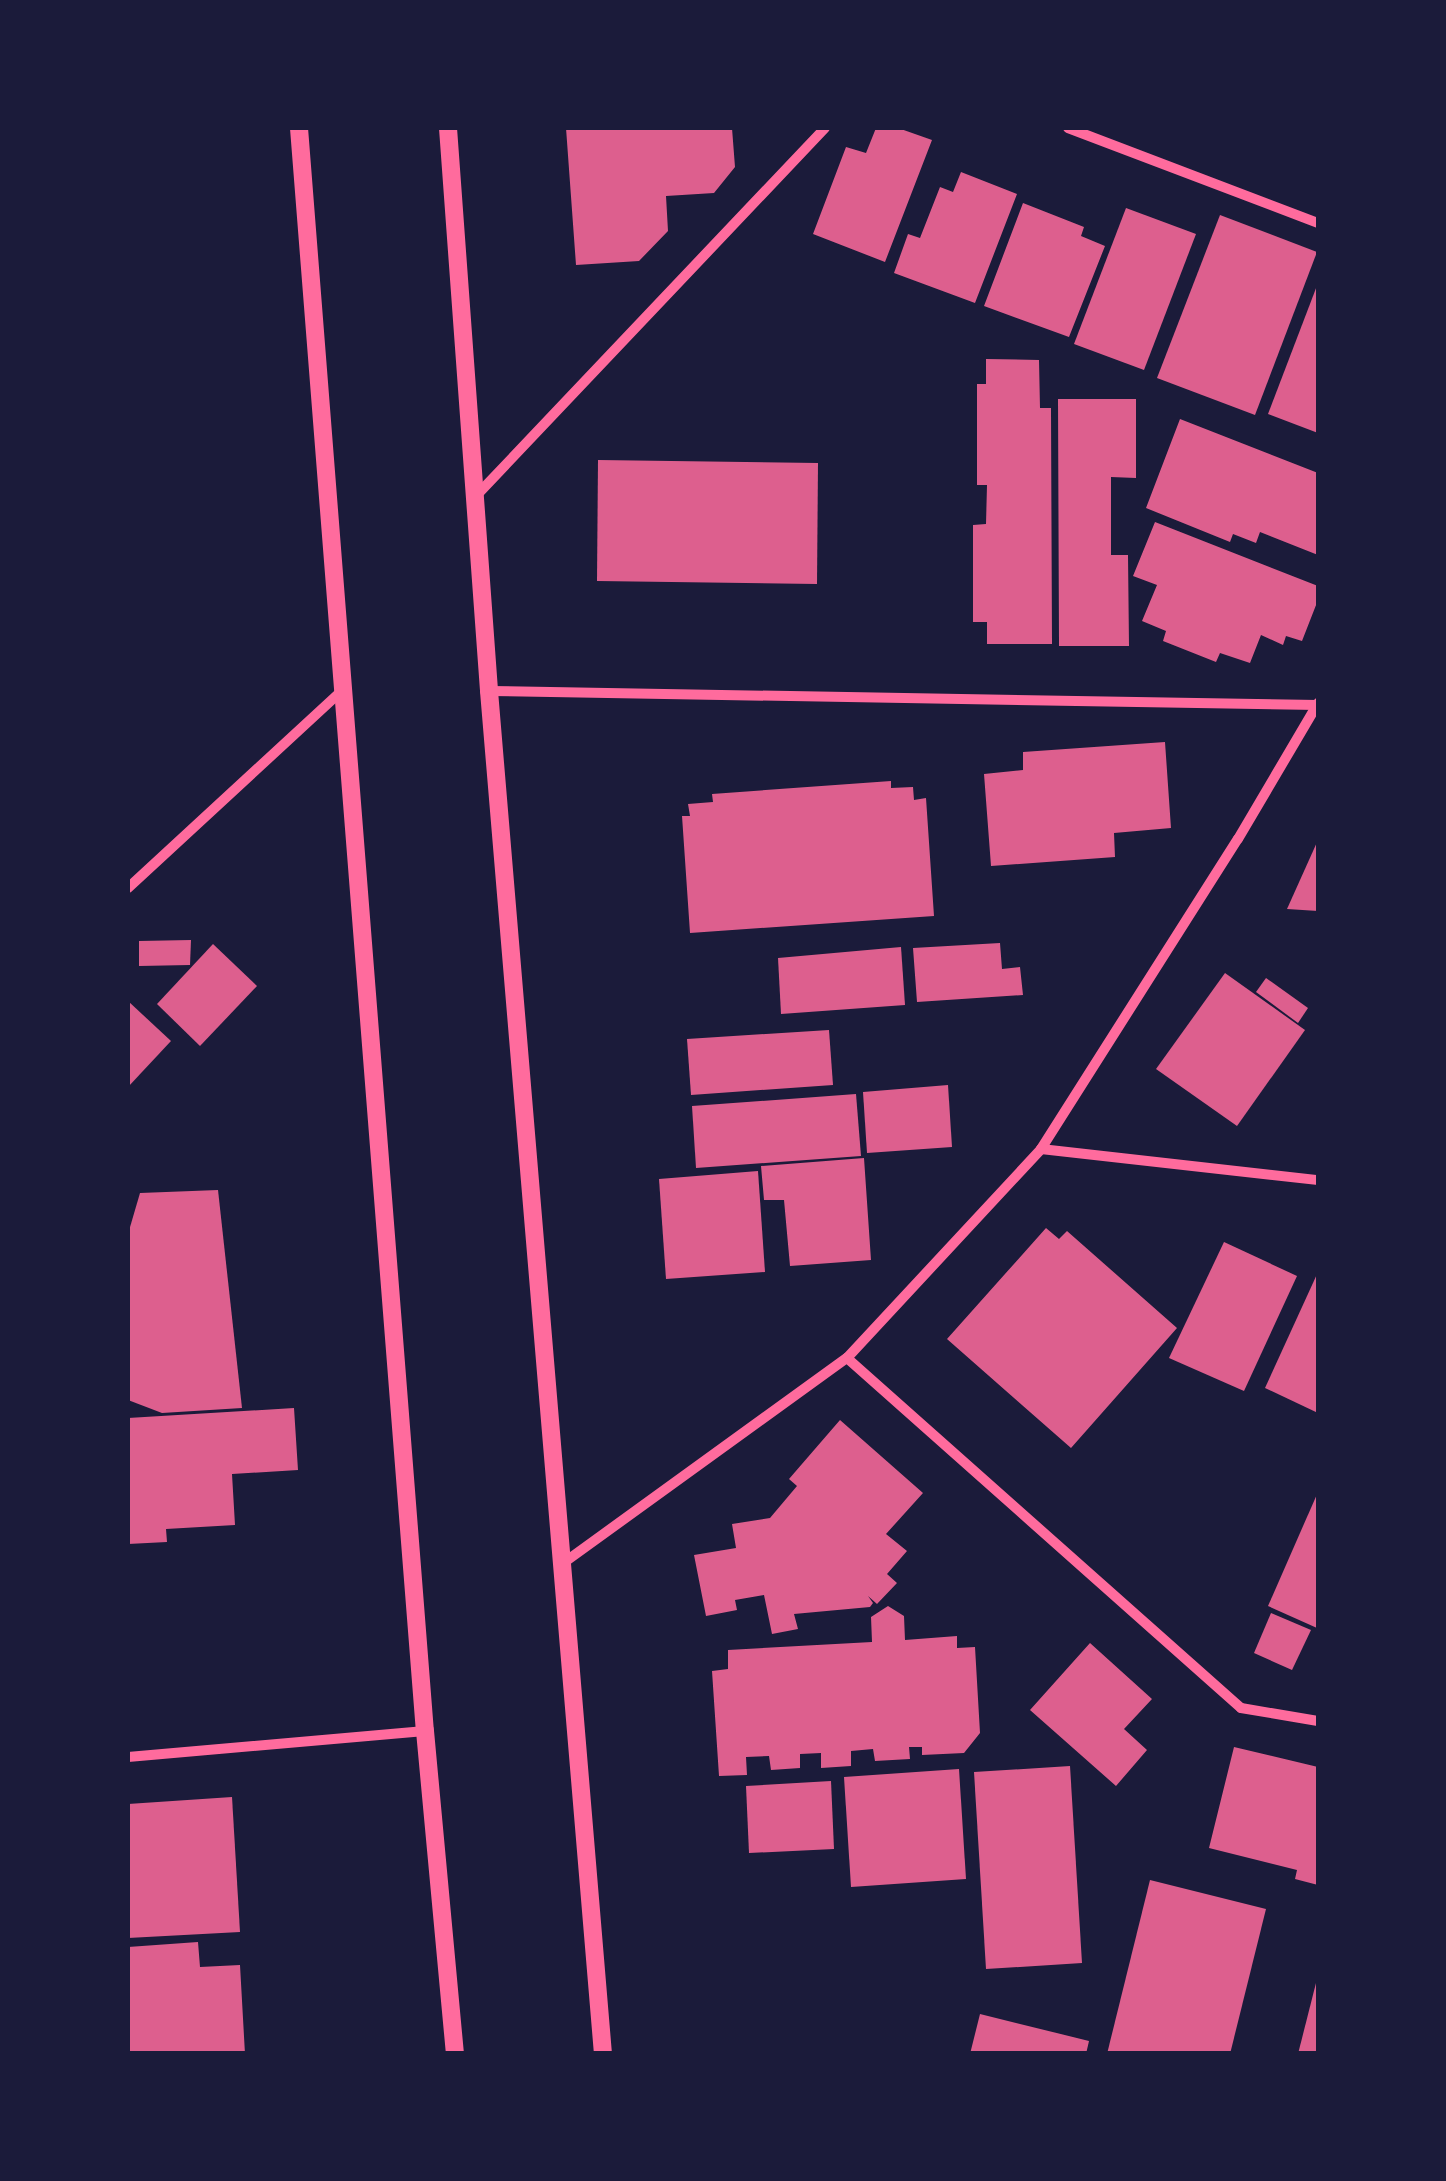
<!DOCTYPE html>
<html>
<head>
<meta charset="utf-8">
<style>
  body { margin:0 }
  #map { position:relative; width:1446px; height:2181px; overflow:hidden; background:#1b1b3a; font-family:Jost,sans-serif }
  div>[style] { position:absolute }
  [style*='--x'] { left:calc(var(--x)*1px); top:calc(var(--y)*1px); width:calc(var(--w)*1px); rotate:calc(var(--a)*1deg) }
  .building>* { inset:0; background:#dd5f8e }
  .minor>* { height:10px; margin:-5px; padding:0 5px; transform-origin:5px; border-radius:5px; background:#ff6b9d }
  .tertiary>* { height:18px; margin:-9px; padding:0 9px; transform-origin:9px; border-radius:9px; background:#ff6b9d }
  span { translate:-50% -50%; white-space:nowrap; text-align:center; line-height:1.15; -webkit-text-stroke:10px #1b1b3a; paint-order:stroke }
  .frame { position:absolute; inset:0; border:130px solid #1b1b3a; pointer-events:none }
</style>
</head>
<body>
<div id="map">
  <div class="building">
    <div style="clip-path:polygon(566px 128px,732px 128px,735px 167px,714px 193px,666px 196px,668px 231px,639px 261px,576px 265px)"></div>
    <div style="clip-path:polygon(876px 128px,898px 128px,932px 140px,885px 262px,813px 234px,846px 147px,866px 153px)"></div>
    <div style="clip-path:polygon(961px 172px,1017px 194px,975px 303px,894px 273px,908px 234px,920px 238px,940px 187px,953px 192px)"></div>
    <div style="clip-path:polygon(1023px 203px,1084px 227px,1081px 236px,1105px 246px,1069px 337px,984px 306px)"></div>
    <div style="clip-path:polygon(1126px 208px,1196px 234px,1144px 370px,1074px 344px)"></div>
    <div style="clip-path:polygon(1220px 215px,1317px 252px,1255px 415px,1157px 378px)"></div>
    <div style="clip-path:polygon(1318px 283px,1318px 433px,1268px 414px)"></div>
    <div style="clip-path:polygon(986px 359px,1039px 360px,1040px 408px,1051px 408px,1052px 644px,987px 644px,987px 622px,973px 622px,973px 525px,986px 524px,987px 485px,977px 485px,977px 384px,986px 384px)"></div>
    <div style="clip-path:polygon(1058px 399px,1136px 399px,1136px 478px,1111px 477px,1111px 555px,1128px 555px,1129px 646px,1059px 646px)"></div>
    <div style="clip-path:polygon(1180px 419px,1318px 473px,1318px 555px,1260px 532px,1256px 543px,1233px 534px,1230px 542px,1146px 508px)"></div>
    <div style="clip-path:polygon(598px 460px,818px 463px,817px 584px,597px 581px)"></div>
    <div style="clip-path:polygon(1155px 522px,1318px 586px,1318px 600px,1302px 641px,1286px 636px,1283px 645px,1261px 635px,1250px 663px,1220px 653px,1216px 662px,1163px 641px,1166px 631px,1142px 621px,1157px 585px,1133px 576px)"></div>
    <div style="clip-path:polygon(1165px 742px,1171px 828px,1114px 833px,1115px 857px,991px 866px,984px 774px,1023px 770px,1023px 752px)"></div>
    <div style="clip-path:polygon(891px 781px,891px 788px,913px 787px,914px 800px,926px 798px,934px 916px,690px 933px,682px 816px,690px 816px,688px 804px,713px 802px,712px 794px)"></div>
    <div style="clip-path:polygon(1318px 840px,1318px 911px,1287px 909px)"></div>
    <div style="clip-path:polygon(191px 940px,190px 965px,139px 966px,139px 941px)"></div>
    <div style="clip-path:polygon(1000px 943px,1002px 969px,1020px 967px,1023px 995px,917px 1002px,913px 948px)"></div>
    <div style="clip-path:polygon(213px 944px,257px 986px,200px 1046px,157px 1004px)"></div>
    <div style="clip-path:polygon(901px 947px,905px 1005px,781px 1014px,778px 958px)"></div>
    <div style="clip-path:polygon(1225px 973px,1305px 1030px,1237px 1126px,1156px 1069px)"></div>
    <div style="clip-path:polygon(1266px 978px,1308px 1008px,1298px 1023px,1256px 992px)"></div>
    <div style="clip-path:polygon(128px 1001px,171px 1041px,128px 1087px)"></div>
    <div style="clip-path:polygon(829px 1030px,833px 1085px,691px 1095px,687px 1039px)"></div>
    <div style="clip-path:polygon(948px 1085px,952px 1147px,867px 1153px,863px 1092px)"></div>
    <div style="clip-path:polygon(856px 1094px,861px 1156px,696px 1168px,692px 1106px)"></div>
    <div style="clip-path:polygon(864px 1158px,871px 1260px,790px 1266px,784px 1200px,764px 1200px,761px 1166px)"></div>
    <div style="clip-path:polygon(758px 1171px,765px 1272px,666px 1279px,659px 1179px)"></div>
    <div style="clip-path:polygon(218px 1190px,242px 1408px,162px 1413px,128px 1400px,128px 1234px,140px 1193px)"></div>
    <div style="clip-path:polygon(1046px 1228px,1059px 1239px,1067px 1231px,1177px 1328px,1071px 1448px,947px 1339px)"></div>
    <div style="clip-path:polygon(1224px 1242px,1297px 1276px,1244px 1391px,1169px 1358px)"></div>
    <div style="clip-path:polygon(1318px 1272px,1318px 1413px,1265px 1388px)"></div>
    <div style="clip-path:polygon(294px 1408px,298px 1470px,232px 1474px,235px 1525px,166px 1529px,167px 1542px,128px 1544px,128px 1418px)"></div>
    <div style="clip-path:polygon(840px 1420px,923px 1493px,886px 1534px,907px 1551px,887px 1574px,897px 1583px,877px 1604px,868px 1596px,873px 1603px,870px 1607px,794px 1614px,798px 1629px,772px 1634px,764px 1595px,735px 1600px,737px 1610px,706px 1616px,694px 1555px,736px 1548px,732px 1524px,770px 1518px,797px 1486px,789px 1479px)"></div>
    <div style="clip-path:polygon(1318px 1492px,1318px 1624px,1317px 1628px,1268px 1606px)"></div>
    <div style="clip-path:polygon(888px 1606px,904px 1616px,905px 1640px,957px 1636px,957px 1648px,975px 1647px,980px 1733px,964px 1753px,922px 1755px,922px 1747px,909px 1747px,910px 1759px,875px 1761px,873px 1749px,851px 1751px,851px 1766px,821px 1768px,821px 1753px,800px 1754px,800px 1768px,771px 1770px,769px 1756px,746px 1757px,747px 1775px,719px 1776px,712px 1671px,728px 1669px,728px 1650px,872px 1642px,871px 1617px)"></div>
    <div style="clip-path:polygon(1271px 1613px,1311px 1630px,1292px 1670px,1254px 1653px)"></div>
    <div style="clip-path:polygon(1090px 1643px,1152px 1699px,1124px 1729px,1147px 1750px,1116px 1786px,1030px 1710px)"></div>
    <div style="clip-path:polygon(1234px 1747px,1318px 1767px,1318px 1885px,1295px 1879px,1297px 1870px,1209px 1848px)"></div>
    <div style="clip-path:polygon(1070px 1766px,1082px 1963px,986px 1969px,974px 1772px)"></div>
    <div style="clip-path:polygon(959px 1769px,966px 1879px,851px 1887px,844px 1777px)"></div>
    <div style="clip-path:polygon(831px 1781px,834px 1849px,749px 1853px,746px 1786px)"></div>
    <div style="clip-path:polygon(232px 1797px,240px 1932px,128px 1938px,128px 1804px)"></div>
    <div style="clip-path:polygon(1150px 1880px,1266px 1909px,1230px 2054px,1107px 2054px)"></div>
    <div style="clip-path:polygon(198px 1942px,200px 1967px,240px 1965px,245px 2054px,128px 2054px,128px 1947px)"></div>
    <div style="clip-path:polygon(1317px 1979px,1318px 2054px,1298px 2054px)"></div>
    <div style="clip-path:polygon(980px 2014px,1089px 2041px,1086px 2054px,970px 2054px)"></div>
  </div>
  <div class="minor">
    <div style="--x:1068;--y:128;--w:267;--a:20.8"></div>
    <div style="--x:476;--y:496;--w:507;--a:-46.52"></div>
    <div style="--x:489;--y:691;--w:829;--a:0.97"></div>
    <div style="--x:128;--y:888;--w:294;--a:-42.7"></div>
    <div style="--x:1041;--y:1149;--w:279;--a:6.4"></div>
    <div style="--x:847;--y:1358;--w:527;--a:41.62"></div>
    <div style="--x:1241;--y:1708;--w:78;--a:9.6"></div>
    <div style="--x:562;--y:1564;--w:352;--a:-35.9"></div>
    <div style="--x:847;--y:1358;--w:285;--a:-47.1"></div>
    <div style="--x:1041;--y:1149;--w:367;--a:-57.6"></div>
    <div style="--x:1238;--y:839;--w:158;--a:-59.5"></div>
    <div style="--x:128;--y:1757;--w:298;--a:-5"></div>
  </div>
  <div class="tertiary">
    <div style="--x:299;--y:128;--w:1608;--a:85.51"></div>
    <div style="--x:425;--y:1731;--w:324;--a:84.7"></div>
    <div style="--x:448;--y:128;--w:564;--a:85.83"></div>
    <div style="--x:489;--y:691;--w:1368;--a:85.22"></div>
  </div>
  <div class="frame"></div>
</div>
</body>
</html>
